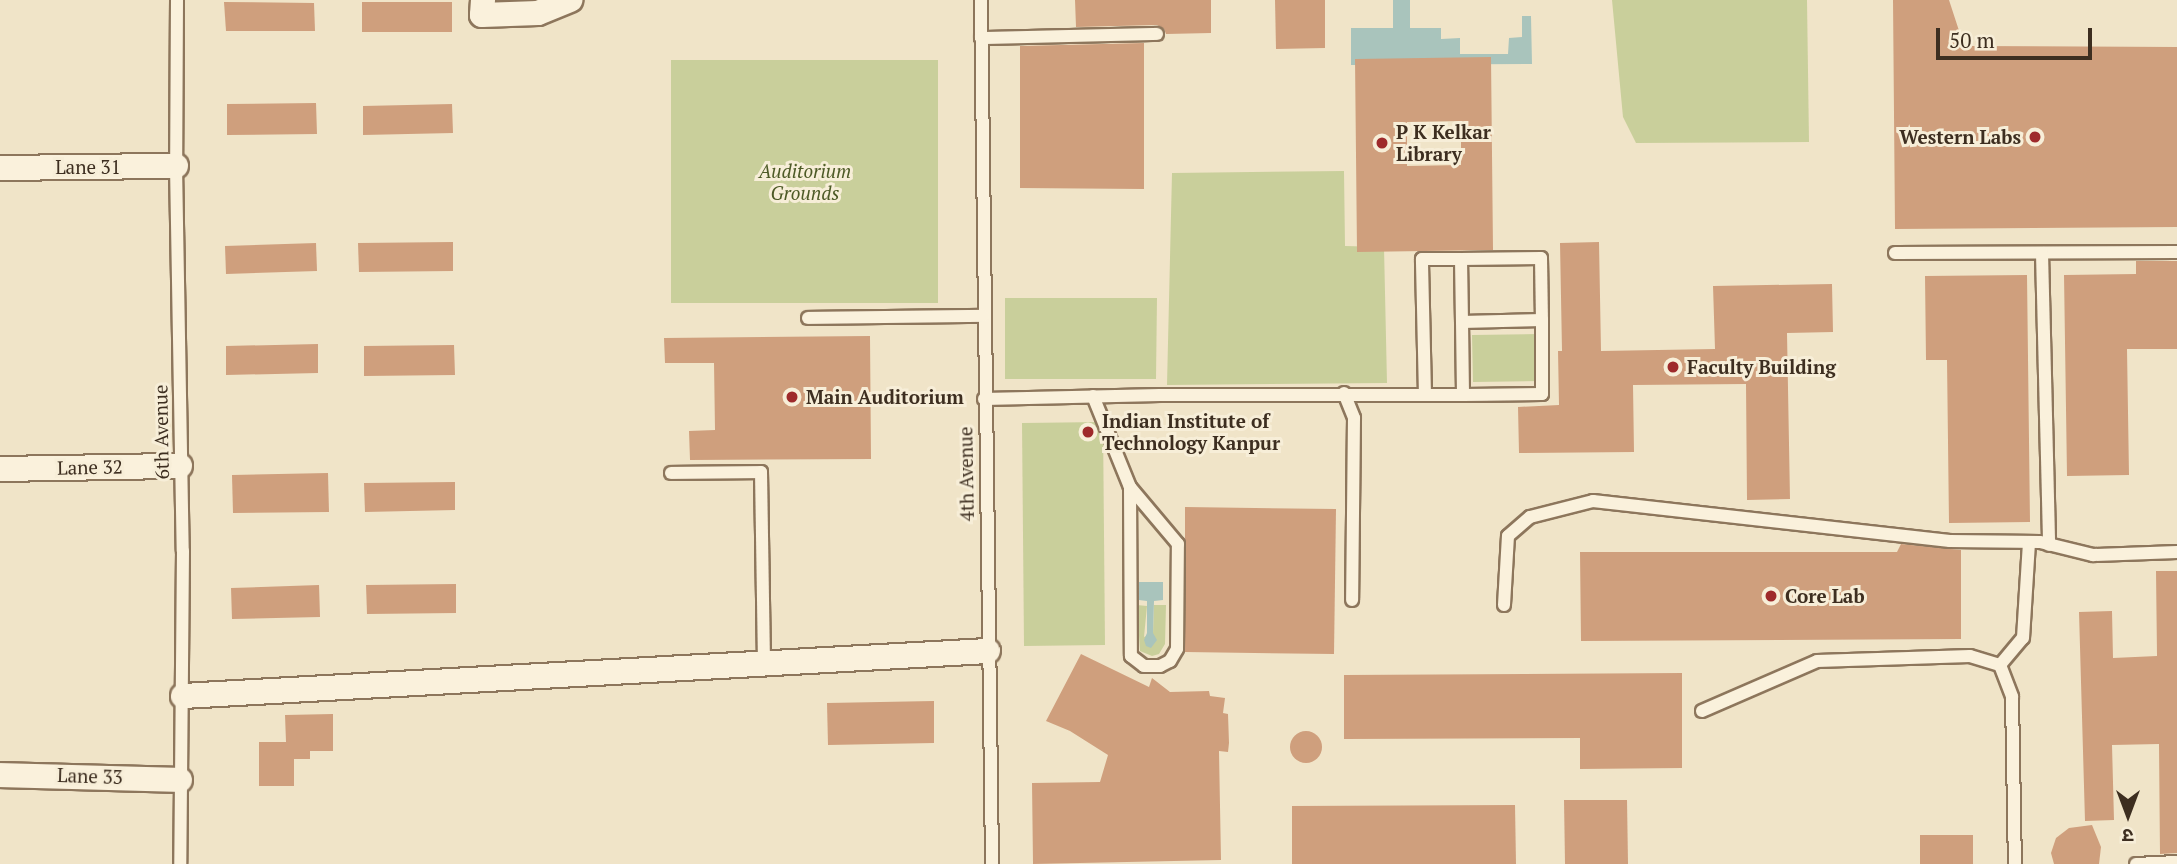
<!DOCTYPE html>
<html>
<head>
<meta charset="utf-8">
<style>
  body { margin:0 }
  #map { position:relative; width:2177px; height:864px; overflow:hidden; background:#f0e4c8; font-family:"PT Serif","Noto Sans Devanagari",serif }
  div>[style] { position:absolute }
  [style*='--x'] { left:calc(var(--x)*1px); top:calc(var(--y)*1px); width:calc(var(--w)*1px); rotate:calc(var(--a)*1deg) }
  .green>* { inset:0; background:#c9cf9b }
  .water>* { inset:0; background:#a9c4bc }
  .building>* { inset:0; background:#cf9f7d }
  .round { border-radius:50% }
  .roads { filter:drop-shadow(2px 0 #8d765c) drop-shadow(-2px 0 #8d765c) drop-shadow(0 2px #8d765c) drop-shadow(0 -2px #8d765c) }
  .service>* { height:12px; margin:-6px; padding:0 6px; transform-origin:6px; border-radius:6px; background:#faf1dc }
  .minor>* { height:24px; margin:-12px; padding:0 12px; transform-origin:12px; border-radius:12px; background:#faf1dc }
  .dots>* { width:19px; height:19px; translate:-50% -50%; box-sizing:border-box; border:4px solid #f7eed8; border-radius:50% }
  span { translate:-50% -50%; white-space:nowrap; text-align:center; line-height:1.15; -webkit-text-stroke:6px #f7eed8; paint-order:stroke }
  .poi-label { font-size:19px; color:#3d2e20; font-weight:700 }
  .left { translate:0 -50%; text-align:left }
  .right { translate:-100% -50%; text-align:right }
  .street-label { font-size:19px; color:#3d2e20 }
  .park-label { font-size:19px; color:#4d5a26; font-style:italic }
  .north { position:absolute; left:2093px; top:780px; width:70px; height:70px; -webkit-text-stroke:5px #f7eed8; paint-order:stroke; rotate:180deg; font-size:19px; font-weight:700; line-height:28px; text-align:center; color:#3d2e20 }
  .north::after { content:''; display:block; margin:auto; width:24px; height:32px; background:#3d2e20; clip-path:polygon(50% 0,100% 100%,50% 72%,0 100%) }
  .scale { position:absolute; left:1936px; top:28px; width:156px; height:32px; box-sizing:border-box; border:4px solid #3d2e20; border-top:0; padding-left:9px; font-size:21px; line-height:24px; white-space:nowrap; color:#3d2e20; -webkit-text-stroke:5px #f7eed8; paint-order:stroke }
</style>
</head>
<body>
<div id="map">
  <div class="green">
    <div style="clip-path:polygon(1612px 0,1807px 0,1809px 142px,1636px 143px,1623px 117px)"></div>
    <div style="clip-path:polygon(671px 60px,938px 60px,938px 303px,671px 303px)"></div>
    <div style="clip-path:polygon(1344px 171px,1345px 246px,1384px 247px,1387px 383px,1167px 385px,1172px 173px)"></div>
    <div style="clip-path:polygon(1005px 298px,1157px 298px,1156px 379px,1005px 379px)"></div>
    <div style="clip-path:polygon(1539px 334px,1540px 381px,1473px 382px,1472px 335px)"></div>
    <div style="clip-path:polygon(1103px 422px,1105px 645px,1024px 646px,1022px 423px)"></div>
    <div style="clip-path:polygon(1137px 605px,1147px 606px,1144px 637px,1153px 633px,1154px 605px,1166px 605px,1165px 644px,1159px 654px,1152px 656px,1140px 651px)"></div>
  </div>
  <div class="water">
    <div style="clip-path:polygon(1393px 0,1410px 0,1410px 28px,1441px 28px,1441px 39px,1460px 38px,1460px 54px,1508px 54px,1509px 38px,1522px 37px,1522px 16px,1531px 16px,1532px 64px,1351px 65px,1351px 28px,1393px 28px)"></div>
    <div style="clip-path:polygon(1139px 582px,1163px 582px,1163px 600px,1154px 601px,1153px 633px,1157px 640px,1151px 648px,1146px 646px,1144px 640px,1147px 633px,1147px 601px,1139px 600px)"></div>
  </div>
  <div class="building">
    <div style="clip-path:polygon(1075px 0,1211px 0,1211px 33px,1166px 34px,1164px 29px,1157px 25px,1076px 27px)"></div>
    <div style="clip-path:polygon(1275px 0,1325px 0,1325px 48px,1276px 49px)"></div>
    <div style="clip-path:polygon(1893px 0,1949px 0,1964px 46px,2177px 47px,2177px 227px,1895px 229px)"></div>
    <div style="clip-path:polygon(224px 2px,314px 3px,315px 31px,226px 31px)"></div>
    <div style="clip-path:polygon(362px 2px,452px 2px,452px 32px,362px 32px)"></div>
    <div style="clip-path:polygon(1144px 43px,1144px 189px,1020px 188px,1020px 46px)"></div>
    <div style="clip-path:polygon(evenodd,1491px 57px,1493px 250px,1357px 252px,1355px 59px,1491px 57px,1461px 121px,1461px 165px,1407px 166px,1407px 122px,1461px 121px)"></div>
    <div style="clip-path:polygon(316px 103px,317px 134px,227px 135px,227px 104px)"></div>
    <div style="clip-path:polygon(452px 104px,453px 133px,363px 135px,363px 106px)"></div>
    <div style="clip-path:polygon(453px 242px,453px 271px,359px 272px,358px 243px)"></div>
    <div style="clip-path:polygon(1599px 242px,1601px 351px,1715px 349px,1713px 286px,1832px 284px,1833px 332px,1787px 333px,1790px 499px,1747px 500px,1746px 384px,1633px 385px,1634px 452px,1519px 453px,1518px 407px,1559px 405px,1558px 351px,1562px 351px,1560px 243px)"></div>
    <div style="clip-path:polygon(316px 243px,317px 271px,226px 274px,225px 246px)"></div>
    <div style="clip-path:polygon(2136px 261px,2177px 261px,2177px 349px,2127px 349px,2129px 475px,2067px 476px,2064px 275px,2136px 274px)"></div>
    <div style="clip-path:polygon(2027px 275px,2030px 522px,1949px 523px,1947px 360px,1926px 360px,1925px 276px)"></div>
    <div style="clip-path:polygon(870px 336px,871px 459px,690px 460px,689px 431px,715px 430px,714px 363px,665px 363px,664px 338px)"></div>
    <div style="clip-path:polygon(318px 344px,318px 373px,226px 375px,226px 346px)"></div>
    <div style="clip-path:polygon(454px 345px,455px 375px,364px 376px,364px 346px)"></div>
    <div style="clip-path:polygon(328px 473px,329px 512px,233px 513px,232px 475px)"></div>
    <div style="clip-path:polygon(455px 482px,455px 510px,365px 512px,364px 483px)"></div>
    <div style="clip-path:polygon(1185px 507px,1336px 509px,1334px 654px,1185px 652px)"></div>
    <div style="clip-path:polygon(1901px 544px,1961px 550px,1961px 639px,1581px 641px,1580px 552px,1897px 552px)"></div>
    <div style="clip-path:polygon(2156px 571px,2177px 571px,2177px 853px,2160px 854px,2159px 744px,2112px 745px,2114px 820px,2085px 821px,2079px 612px,2112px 611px,2113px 658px,2157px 656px)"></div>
    <div style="clip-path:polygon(456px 584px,456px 613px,367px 614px,366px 585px)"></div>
    <div style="clip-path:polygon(319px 585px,320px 617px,232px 619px,231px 588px)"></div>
    <div style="clip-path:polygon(1081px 654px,1149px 687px,1152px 678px,1170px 692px,1209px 691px,1210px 696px,1225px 698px,1223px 713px,1228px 714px,1229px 743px,1228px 752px,1219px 751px,1221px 860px,1033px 864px,1032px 783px,1100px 782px,1108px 755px,1070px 731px,1046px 721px)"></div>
    <div style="clip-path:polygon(1682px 673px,1682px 768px,1580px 769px,1580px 738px,1344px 739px,1344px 675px)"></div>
    <div style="clip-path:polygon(934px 701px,934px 743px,828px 745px,827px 703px)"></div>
    <div style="clip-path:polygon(333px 714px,333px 751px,310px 751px,310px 759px,294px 759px,294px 786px,259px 786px,259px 742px,286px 742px,285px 715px)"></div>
    <div class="round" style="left:1290px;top:731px;width:32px;height:32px"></div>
    <div style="clip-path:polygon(1564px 800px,1627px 800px,1628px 864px,1565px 864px)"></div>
    <div style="clip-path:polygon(1515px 805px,1516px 864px,1292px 864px,1292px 806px)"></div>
    <div style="clip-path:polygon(2092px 825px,2101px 847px,2099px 864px,2054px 864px,2051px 853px,2056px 838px,2069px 828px)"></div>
    <div style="clip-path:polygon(1920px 835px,1973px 835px,1973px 864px,1920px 864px)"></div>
  </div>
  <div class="roads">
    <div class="service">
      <div style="--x:177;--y:0;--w:166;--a:90.3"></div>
      <div style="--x:176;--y:166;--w:385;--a:89"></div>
      <div style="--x:183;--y:551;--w:313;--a:90.5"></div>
      <div style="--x:981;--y:0;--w:864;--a:89.27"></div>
      <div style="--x:981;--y:38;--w:176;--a:-1.3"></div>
      <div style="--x:1895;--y:253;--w:282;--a:-0.2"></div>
      <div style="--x:2042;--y:253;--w:292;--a:88.6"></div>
      <div style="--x:1461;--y:259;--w:80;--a:-0.7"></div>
      <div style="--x:1541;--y:258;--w:62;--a:89.1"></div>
      <div style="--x:808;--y:318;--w:175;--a:-0.7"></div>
      <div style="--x:1344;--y:393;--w:27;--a:68"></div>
      <div style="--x:1354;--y:418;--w:182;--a:90.6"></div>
      <div style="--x:1425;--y:395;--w:136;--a:-91.3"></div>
      <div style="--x:1422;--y:259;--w:39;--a:0"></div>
      <div style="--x:1461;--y:259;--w:63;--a:89.1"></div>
      <div style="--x:1093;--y:396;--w:98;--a:67.9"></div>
      <div style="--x:1130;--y:487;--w:169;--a:89.7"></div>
      <div style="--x:1131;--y:656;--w:16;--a:38"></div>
      <div style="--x:1144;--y:666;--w:16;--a:0"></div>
      <div style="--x:1160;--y:666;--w:11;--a:-27"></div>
      <div style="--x:1170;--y:661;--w:14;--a:-60"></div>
      <div style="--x:1177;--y:649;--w:105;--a:-89.5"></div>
      <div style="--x:1178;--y:544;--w:75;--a:-130.1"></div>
      <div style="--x:984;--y:399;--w:176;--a:-1.3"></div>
      <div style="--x:1160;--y:395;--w:303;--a:0"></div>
      <div style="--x:1463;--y:395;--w:79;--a:-0.7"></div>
      <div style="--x:1542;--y:394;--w:74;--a:-90"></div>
      <div style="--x:1542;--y:320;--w:80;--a:178.6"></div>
      <div style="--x:1462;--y:322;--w:73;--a:89.2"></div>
      <div style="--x:671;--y:473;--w:90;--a:-0.6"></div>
      <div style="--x:761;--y:472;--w:192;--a:89.1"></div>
      <div style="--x:1504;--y:605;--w:69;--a:-86.7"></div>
      <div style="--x:1508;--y:536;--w:29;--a:-41"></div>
      <div style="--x:1530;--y:517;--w:65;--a:-14.3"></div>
      <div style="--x:1593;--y:501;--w:359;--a:6.4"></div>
      <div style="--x:1950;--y:541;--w:90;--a:0.6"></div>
      <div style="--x:2040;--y:542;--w:55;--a:13.8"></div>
      <div style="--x:2093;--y:555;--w:84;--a:-2"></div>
      <div style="--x:2000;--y:665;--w:35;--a:-50"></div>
      <div style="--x:2023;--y:638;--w:96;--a:-86.4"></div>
      <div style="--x:1702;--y:711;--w:125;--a:-23.5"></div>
      <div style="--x:1817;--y:661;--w:153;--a:-1.9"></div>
      <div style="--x:1970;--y:656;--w:31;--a:17"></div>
      <div style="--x:2000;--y:665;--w:34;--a:69"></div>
      <div style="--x:2012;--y:697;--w:167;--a:89"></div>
      <div style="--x:2136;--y:864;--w:41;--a:-2.8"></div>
    </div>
    <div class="minor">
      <div style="--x:483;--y:0;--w:15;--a:94"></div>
      <div style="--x:482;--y:15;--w:56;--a:-2"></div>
      <div style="--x:538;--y:13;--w:35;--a:-22"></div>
      <div style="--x:0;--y:168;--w:176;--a:-0.7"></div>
      <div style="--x:0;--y:469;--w:180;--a:-1"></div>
      <div style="--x:183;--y:696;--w:806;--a:-3.2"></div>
      <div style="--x:0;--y:775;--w:180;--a:1.6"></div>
    </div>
  </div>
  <div class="dots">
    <div style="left:2035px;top:137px;background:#9e2a2b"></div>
    <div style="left:1382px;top:143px;background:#9e2a2b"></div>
    <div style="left:1673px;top:367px;background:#9e2a2b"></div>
    <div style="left:792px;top:397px;background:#9e2a2b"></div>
    <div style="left:1088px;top:432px;background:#9e2a2b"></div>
    <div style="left:1771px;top:596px;background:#9e2a2b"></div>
  </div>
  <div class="poi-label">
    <span class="left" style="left:1396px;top:143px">P K Kelkar<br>Library</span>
    <span class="right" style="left:2021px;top:137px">Western Labs</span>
    <span class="left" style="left:1687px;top:367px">Faculty Building</span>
    <span class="left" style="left:806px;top:397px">Main Auditorium</span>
    <span class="left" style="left:1102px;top:432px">Indian Institute of<br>Technology Kanpur</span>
    <span class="left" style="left:1785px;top:596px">Core Lab</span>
  </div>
  <div class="street-label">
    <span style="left:88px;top:167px">Lane 31</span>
    <span style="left:161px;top:432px;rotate:-91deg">6th Avenue</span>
    <span style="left:90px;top:467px;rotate:-1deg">Lane 32</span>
    <span style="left:966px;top:474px;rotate:-91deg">4th Avenue</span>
    <span style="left:90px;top:776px;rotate:2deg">Lane 33</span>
  </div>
  <div class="park-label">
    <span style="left:805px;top:182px">Auditorium<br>Grounds</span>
  </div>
  <div class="north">उ</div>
  <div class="scale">50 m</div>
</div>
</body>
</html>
